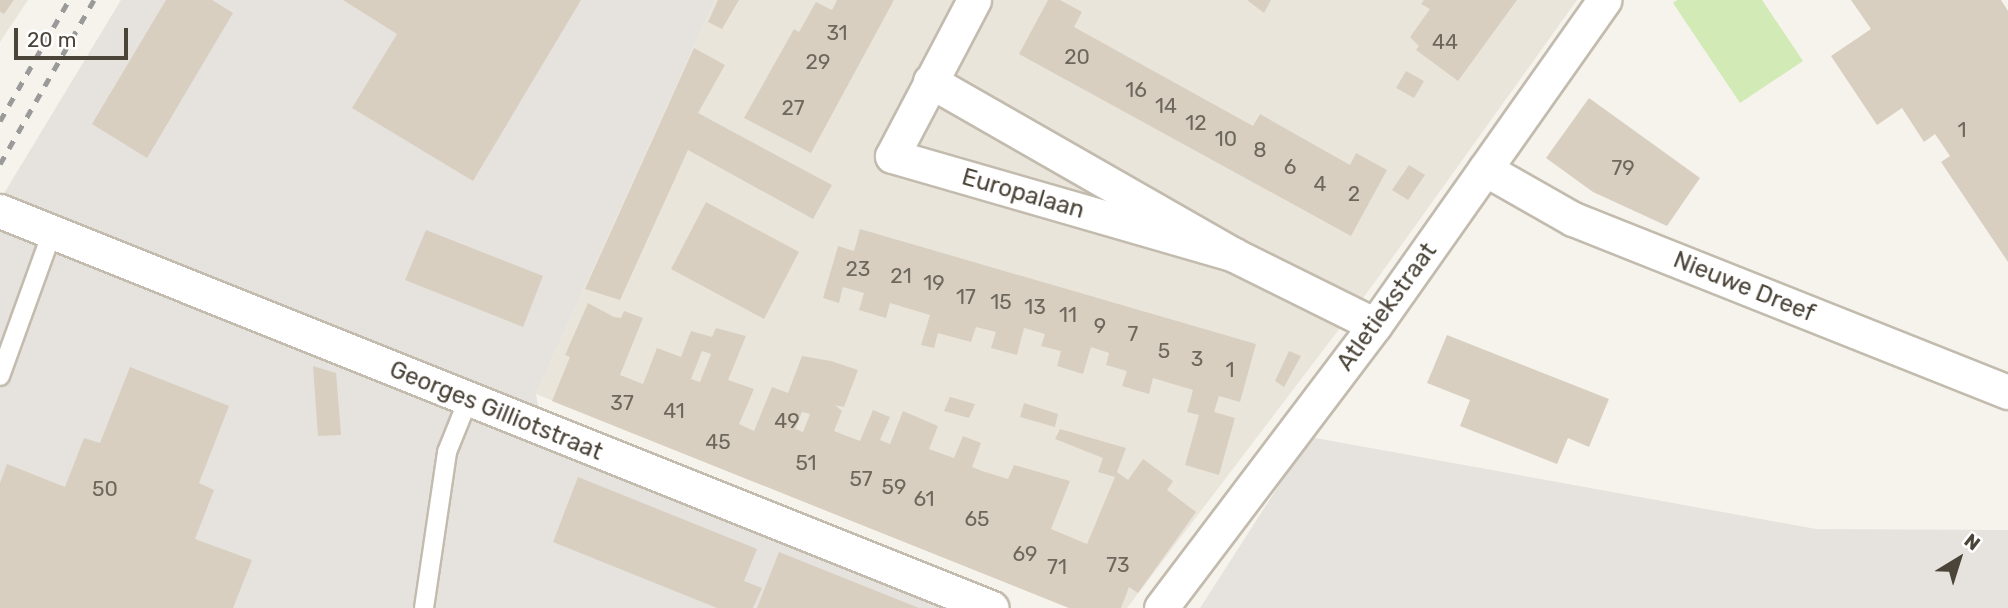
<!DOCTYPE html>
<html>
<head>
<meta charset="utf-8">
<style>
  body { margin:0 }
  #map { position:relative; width:2008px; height:608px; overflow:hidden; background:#f6f3ec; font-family:Rubik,sans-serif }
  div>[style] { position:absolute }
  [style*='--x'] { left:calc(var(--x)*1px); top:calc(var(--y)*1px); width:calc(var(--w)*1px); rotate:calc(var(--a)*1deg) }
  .residential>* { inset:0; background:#eae5da }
  .industrial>* { inset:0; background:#e6e2dd }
  .green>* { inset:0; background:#d2eab5 }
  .building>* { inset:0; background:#d8cfc1 }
  .roads { filter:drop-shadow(2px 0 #c2bbae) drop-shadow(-2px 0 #c2bbae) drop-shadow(0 2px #c2bbae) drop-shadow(0 -2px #c2bbae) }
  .lane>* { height:18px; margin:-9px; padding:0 9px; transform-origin:9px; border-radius:9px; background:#fff }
  .street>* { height:33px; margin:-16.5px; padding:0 16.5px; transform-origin:16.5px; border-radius:16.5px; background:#fff }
  .rail>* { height:5px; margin-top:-2.5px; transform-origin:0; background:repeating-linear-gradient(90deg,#9a9a9a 0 9px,transparent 0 18px) }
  span { translate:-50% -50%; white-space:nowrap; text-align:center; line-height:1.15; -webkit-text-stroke:7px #fff; paint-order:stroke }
  .number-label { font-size:21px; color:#6e675b }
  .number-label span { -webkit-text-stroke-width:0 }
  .street-label { font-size:24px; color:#4b4439 }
  .north { position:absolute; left:1924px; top:524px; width:70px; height:70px; -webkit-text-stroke:5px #fff; paint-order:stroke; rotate:38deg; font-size:19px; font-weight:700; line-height:28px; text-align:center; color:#4b4439 }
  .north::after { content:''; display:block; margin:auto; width:24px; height:32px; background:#4b4439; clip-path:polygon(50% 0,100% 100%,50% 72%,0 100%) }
  .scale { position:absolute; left:14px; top:28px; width:114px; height:32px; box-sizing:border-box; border:4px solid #4b4439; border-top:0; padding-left:9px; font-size:21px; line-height:24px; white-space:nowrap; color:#4b4439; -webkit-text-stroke:5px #fff; paint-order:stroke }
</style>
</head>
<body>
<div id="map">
  <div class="residential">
    <div style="clip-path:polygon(0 0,28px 0,0 42px)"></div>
    <div style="clip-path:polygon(715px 0,1577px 0,1372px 286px,1127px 608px,1069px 608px,536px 394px)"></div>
  </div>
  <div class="industrial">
    <div style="clip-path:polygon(121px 0,715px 0,536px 394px,544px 442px,948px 608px,0 608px,0 200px)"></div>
    <div style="clip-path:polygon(1310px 437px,1816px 529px,2008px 530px,2008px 608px,1200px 608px)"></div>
  </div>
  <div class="green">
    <div style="clip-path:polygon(1677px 0,1762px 0,1803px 61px,1740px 103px,1673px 3px)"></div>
  </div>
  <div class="building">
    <div style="clip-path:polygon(0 0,14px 0,4px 14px,0 12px)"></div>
    <div style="clip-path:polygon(166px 0,212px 0,233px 13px,147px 158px,92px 124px)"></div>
    <div style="clip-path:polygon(343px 0,581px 0,473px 181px,352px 108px,397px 34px)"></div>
    <div style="clip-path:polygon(718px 0,739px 0,722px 29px,708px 22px)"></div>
    <div style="clip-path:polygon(837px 0,894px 0,811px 153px,744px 118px,794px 29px,799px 32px,816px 2px,832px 10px)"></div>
    <div style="clip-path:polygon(1048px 0,1060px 0,1082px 12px,1074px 27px,1253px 126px,1260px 114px,1350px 165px,1356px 153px,1387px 170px,1351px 236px,1019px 54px)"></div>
    <div style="clip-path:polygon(1247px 0,1271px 0,1264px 13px)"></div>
    <div style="clip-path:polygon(1424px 0,1517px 0,1458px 81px,1416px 50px,1419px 46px,1410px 37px,1430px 9px,1421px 4px)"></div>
    <div style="clip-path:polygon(1851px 0,2001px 0,2008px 11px,2008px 262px,1941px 162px,1950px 156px,1935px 134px,1924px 142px,1902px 108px,1877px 125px,1831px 56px,1871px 29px)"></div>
    <div style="clip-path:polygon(694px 48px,725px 65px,698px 113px,832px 185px,813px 219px,688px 150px,620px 300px,585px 289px)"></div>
    <div style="clip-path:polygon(1406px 71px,1424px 81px,1414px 98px,1396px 88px)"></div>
    <div style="clip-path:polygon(1589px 98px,1700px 178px,1667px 226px,1593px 192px,1546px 158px)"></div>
    <div style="clip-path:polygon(1409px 165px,1425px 175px,1408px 200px,1392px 190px)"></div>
    <div style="clip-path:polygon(706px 202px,799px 252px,764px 319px,671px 269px)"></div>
    <div style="clip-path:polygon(860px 229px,1256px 344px,1240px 402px,1219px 396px,1214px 412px,1235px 418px,1219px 475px,1185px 465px,1199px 415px,1187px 412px,1193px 390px,1153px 378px,1149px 394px,1122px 386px,1127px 371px,1106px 365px,1109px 353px,1091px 347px,1083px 374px,1057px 366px,1061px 351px,1041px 346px,1045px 334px,1024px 328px,1017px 355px,991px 348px,996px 332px,976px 327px,971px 342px,938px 333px,934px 348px,921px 345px,930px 315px,890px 303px,886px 318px,859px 310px,864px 293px,843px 287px,839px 303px,823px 298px,838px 246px,854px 251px)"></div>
    <div style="clip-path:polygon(426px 230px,543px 276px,523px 327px,405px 280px)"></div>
    <div style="clip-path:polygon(evenodd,588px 303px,614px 317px,621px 318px,624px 311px,643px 318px,620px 375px,643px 384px,657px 348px,681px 357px,691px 331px,712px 337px,716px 328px,746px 336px,728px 380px,754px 389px,739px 424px,754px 431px,772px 387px,788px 393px,802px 356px,831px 361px,858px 370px,844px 407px,835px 405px,842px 411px,834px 431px,860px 441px,873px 410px,890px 417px,880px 440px,890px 444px,903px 411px,938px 426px,929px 449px,954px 458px,963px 436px,981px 443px,972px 467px,982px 471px,1008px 479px,1014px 465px,1070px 481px,1051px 529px,1087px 544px,1115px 477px,1098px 472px,1103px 458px,1055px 439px,1060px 429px,1126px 448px,1117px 472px,1128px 480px,1143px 459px,1173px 481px,1167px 490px,1196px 512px,1138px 593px,1129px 587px,1121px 608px,1069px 608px,552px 401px,570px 357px,565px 355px,588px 303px,702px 351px,711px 354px,700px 382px,691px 379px,702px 351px,588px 303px,802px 412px,810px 414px,803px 432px,795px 429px,802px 412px)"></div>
    <div style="clip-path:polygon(1447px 335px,1609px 399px,1589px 447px,1568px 438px,1557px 464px,1460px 426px,1470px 400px,1427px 383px)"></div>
    <div style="clip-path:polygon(1289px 351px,1301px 356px,1284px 387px,1275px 381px)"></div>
    <div style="clip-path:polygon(313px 366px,336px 373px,341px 435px,318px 436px)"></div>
    <div style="clip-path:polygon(130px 367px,229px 406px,199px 483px,214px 490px,195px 539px,252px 560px,233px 608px,0 608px,0 483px,7px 464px,65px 487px,84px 438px,100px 443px)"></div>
    <div style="clip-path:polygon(950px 397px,975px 404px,969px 418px,944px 411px)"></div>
    <div style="clip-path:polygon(1024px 403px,1058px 414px,1055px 427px,1020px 417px)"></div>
    <div style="clip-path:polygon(578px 477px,757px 549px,744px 581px,762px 588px,753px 608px,717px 608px,553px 542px)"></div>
    <div style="clip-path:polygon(779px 552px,919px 608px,757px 608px)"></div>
  </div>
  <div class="roads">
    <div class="lane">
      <div style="--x:0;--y:376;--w:153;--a:-70.1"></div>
      <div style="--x:424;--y:608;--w:158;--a:-81.6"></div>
      <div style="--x:447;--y:452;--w:56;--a:-68"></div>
    </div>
    <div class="street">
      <div style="--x:974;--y:0;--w:176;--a:117.7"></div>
      <div style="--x:892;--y:156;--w:356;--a:16.1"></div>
      <div style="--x:930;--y:81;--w:350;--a:29.8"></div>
      <div style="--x:1234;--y:255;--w:157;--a:26.4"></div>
      <div style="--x:1485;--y:169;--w:101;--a:29.6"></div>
      <div style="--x:1573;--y:219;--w:468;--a:21.7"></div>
      <div style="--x:0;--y:211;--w:1068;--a:21.81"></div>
      <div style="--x:1161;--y:608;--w:355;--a:-52.9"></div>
      <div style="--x:1375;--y:325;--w:398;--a:-54.8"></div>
    </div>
  </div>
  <div class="rail">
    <div style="--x:0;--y:121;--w:139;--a:-60.3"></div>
    <div style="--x:0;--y:164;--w:189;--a:-60.2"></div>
  </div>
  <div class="number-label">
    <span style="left:837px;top:33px">31</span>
    <span style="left:1445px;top:42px">44</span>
    <span style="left:1077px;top:57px">20</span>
    <span style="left:818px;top:62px">29</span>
    <span style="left:1136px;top:90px">16</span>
    <span style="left:1166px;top:106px">14</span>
    <span style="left:793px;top:108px">27</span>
    <span style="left:1196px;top:123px">12</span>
    <span style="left:1962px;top:130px">1</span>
    <span style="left:1226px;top:139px">10</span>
    <span style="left:1260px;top:150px">8</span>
    <span style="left:1290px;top:167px">6</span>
    <span style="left:1623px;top:168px">79</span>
    <span style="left:1320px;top:184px">4</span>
    <span style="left:1354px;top:194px">2</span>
    <span style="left:858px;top:269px">23</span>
    <span style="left:901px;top:276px">21</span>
    <span style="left:934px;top:283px">19</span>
    <span style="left:966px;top:297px">17</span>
    <span style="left:1001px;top:302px">15</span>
    <span style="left:1035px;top:307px">13</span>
    <span style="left:1068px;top:315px">11</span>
    <span style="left:1100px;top:326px">9</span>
    <span style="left:1133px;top:334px">7</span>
    <span style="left:1164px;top:351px">5</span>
    <span style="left:1197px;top:359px">3</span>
    <span style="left:1230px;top:370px">1</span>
    <span style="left:622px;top:403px">37</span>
    <span style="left:674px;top:411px">41</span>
    <span style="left:787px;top:421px">49</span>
    <span style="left:718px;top:442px">45</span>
    <span style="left:806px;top:463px">51</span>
    <span style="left:861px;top:479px">57</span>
    <span style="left:894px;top:487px">59</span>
    <span style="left:105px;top:489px">50</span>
    <span style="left:924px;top:499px">61</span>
    <span style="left:977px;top:519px">65</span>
    <span style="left:1025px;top:554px">69</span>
    <span style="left:1118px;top:565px">73</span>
    <span style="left:1057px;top:567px">71</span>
  </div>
  <div class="street-label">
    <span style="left:1023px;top:194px;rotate:16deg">Europalaan</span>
    <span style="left:1744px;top:287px;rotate:22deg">Nieuwe Dreef</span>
    <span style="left:1387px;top:307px;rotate:-54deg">Atletiekstraat</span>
    <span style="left:496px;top:411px;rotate:22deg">Georges Gilliotstraat</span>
  </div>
  <div class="north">N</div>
  <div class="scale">20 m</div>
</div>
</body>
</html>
